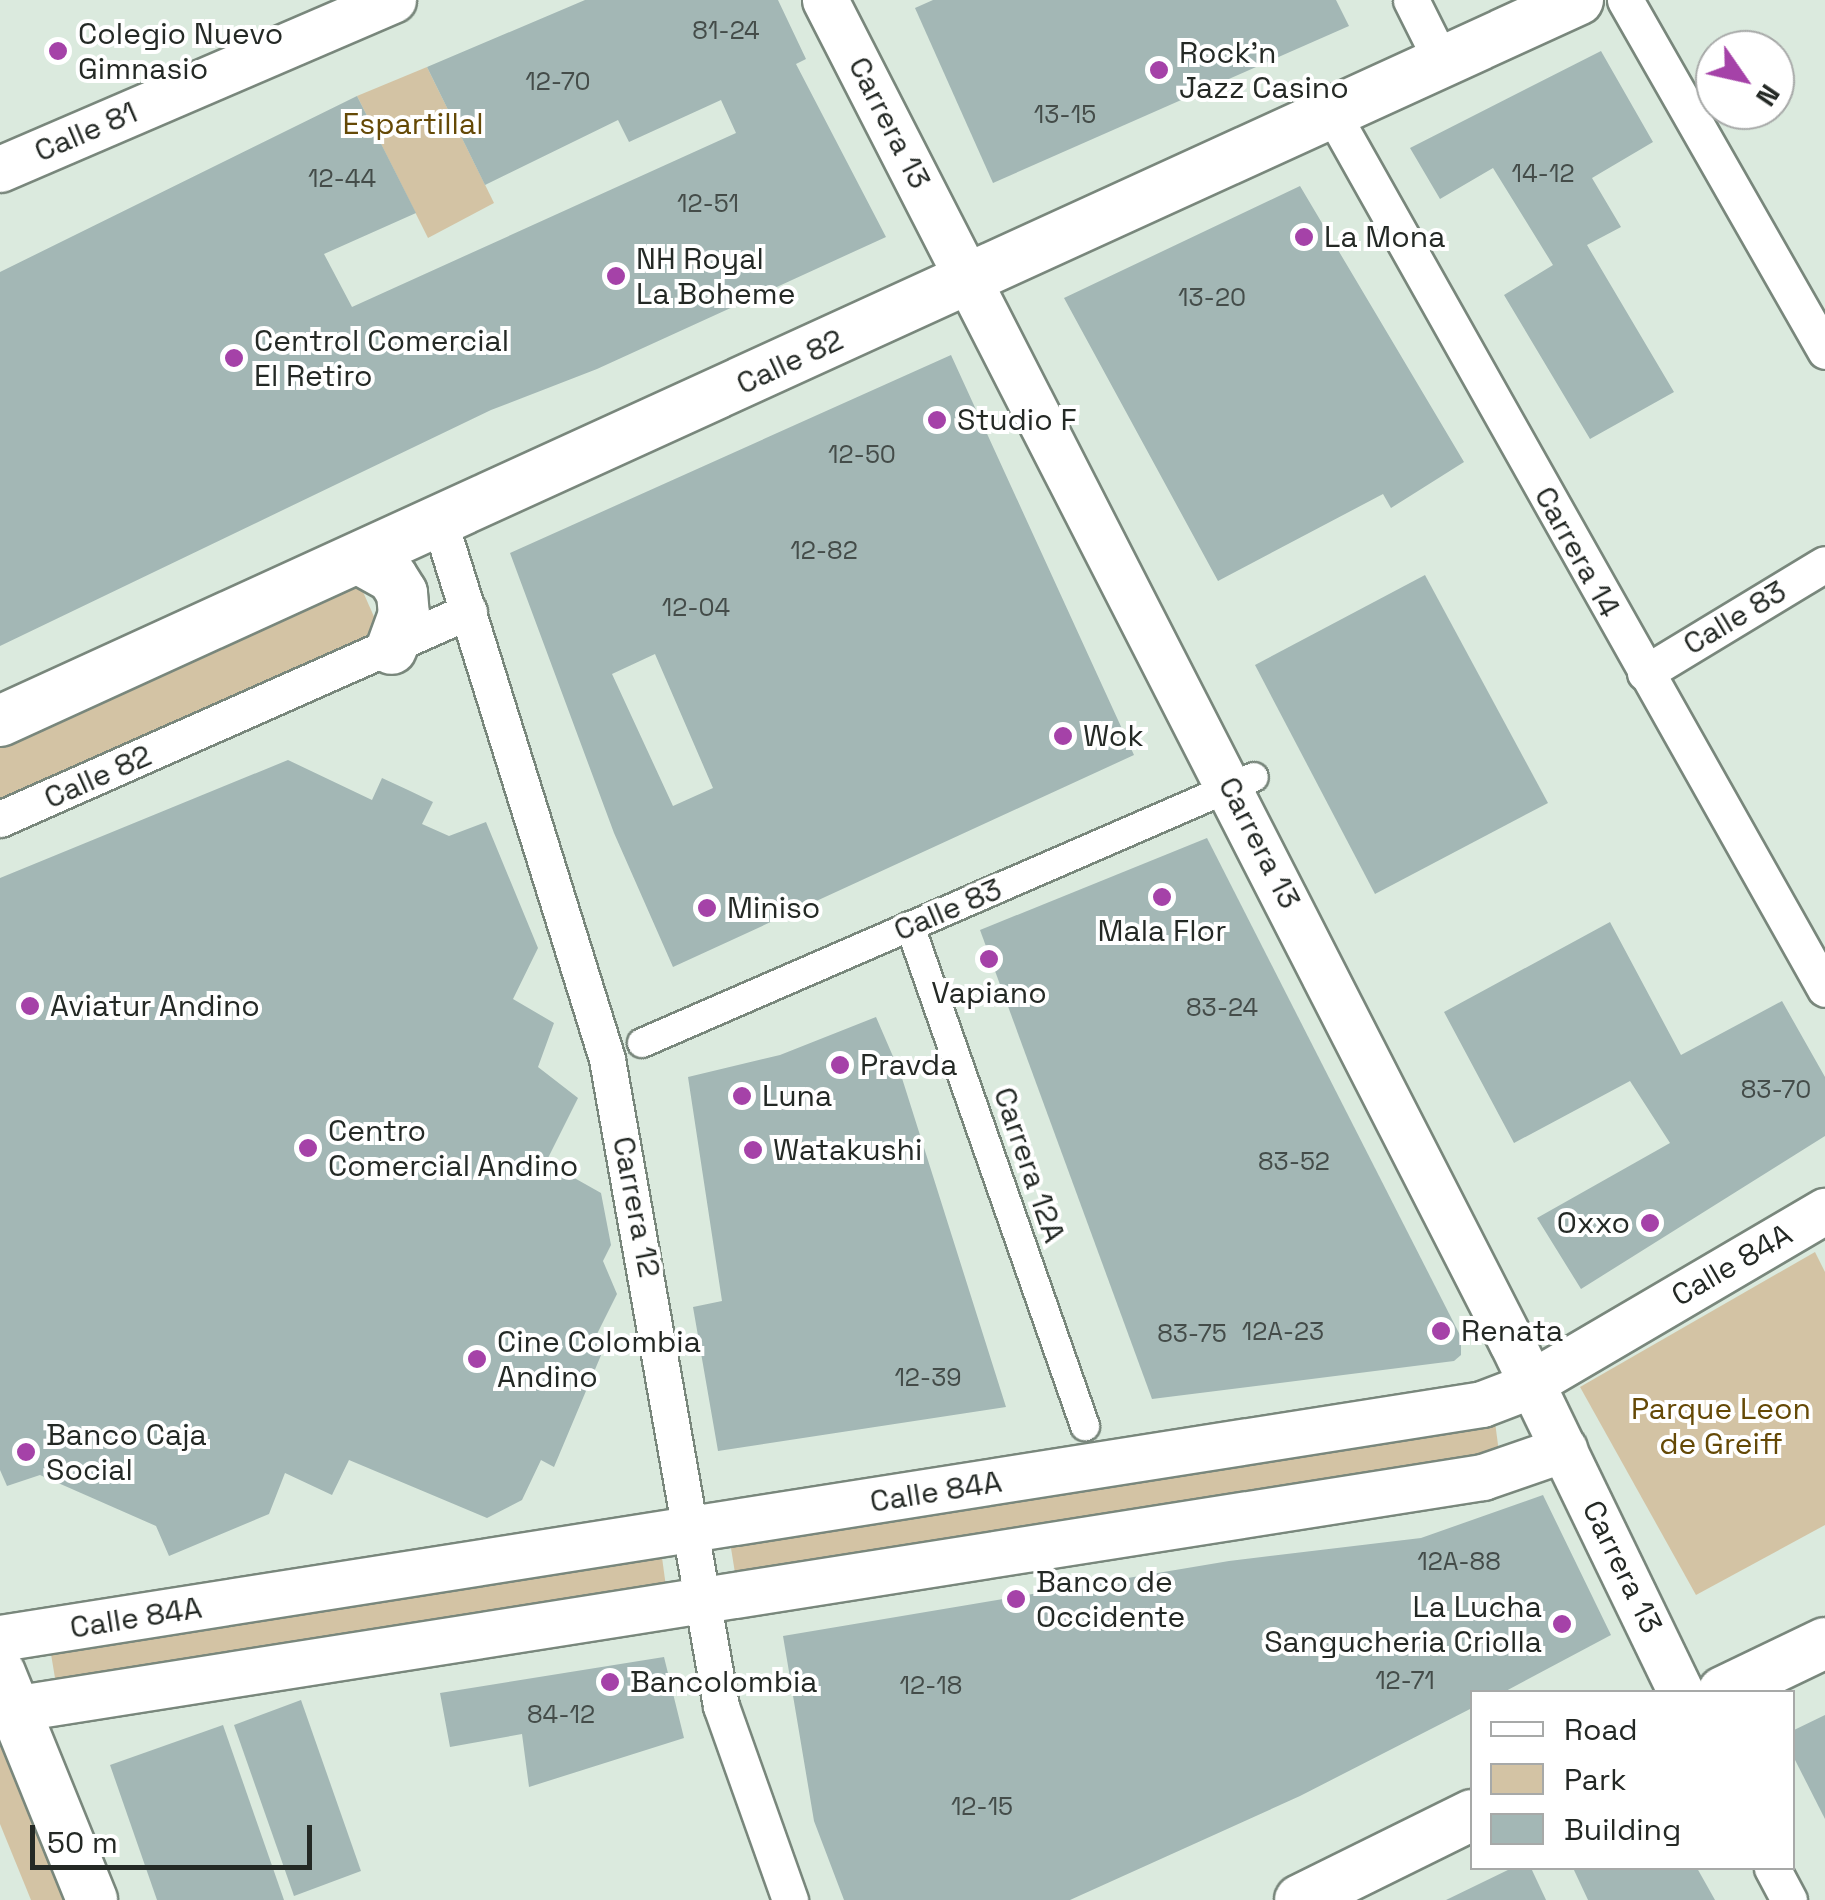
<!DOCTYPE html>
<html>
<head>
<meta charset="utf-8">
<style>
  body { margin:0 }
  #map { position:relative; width:1825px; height:1900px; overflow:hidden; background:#dbeade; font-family:"Space Grotesk",sans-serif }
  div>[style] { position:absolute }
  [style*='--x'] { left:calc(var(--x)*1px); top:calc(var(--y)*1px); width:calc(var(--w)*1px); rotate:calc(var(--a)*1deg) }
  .green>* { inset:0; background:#d3c3a4 }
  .building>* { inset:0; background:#a3b7b5 }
  .roads { filter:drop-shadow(2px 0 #79877c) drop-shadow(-2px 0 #79877c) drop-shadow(0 2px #79877c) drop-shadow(0 -2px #79877c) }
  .pedestrian>* { height:28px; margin:-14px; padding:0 14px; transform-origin:14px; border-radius:14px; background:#fff }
  .minor>* { height:35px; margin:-17.5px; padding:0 17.5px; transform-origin:17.5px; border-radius:17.5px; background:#fff }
  .tertiary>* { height:45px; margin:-22.5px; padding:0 22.5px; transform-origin:22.5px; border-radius:22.5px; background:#fff }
  .secondary>* { height:50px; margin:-25px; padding:0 25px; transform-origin:25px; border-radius:25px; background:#fff }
  .dots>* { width:28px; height:28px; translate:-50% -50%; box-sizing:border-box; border:5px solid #fff; border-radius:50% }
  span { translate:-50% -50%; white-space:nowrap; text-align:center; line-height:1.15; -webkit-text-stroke:8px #fff; paint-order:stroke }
  .number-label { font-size:25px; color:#444c49 }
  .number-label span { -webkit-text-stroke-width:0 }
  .poi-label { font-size:30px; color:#242925 }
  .left { translate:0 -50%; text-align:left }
  .right { translate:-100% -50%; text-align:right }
  .street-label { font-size:30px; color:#242925 }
  .park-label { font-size:30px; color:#654906 }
  .legend { position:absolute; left:1470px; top:1690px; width:325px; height:180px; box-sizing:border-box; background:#fff; border:2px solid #a7a9a8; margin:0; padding:12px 18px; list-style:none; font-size:30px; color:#242925 }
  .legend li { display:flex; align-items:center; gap:20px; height:50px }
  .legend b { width:50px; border:2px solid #a7a9a8 }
  .north { position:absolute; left:1695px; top:30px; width:100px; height:100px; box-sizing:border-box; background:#fff; border:2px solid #a7a9a8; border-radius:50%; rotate:124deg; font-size:28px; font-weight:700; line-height:40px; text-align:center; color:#242925 }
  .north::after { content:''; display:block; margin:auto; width:35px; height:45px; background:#a542a8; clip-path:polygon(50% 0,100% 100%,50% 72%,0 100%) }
  .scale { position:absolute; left:30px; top:1825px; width:282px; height:45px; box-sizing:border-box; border:5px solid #242925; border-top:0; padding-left:12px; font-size:30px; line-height:35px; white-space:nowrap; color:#242925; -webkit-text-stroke:8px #fff; paint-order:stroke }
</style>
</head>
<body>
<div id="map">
  <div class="green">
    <div style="clip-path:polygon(427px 67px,494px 203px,428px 238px,357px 96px)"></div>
    <div style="clip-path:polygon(357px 578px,382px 635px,0 805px,0 738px)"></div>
    <div style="clip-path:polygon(1815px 1252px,1825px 1272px,1825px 1525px,1696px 1595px,1580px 1387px)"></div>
    <div style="clip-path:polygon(1495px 1422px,1500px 1460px,736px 1579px,730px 1542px)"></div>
    <div style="clip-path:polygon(661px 1550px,666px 1587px,56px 1684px,50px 1648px)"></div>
    <div style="clip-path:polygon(0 1733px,76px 1900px,31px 1900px,0 1824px)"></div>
  </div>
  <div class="building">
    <div style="clip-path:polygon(585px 0,778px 0,806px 59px,796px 64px,886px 237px,597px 369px,491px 410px,0 646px,0 272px,357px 96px,416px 213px,324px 254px,352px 307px,736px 133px,721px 100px,629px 142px,618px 120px,485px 185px,427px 67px)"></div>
    <div style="clip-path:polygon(933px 0,1336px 0,1349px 26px,993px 183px,915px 8px)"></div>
    <div style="clip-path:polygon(1601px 51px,1653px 142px,1592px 178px,1621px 227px,1587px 245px,1674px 392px,1590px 439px,1504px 295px,1553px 265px,1493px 168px,1440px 199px,1410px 148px)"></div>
    <div style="clip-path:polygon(1300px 186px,1464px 462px,1391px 508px,1383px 494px,1218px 581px,1064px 298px)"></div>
    <div style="clip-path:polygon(evenodd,951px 355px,1134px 755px,673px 967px,614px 833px,510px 553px,951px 355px,655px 654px,713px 788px,673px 806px,612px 674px,655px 654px)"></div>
    <div style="clip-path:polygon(1425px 575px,1548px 803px,1375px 894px,1255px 665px)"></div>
    <div style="clip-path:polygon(288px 760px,372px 800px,382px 778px,408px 790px,433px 802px,422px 824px,449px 836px,486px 822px,538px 948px,513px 999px,554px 1023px,538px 1067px,578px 1098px,546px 1162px,601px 1193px,611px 1245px,603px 1261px,617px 1294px,596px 1336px,607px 1341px,554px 1467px,541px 1460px,522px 1500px,487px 1518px,349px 1460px,332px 1495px,285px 1473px,269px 1514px,169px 1556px,156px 1526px,40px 1475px,7px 1486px,0 1470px,0 878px)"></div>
    <div style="clip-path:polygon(1207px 838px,1461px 1337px,1461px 1355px,1454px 1361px,1152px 1399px,980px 930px)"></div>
    <div style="clip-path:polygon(1610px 922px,1681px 1055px,1782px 1001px,1825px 1077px,1825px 1136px,1581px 1289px,1537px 1218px,1670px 1143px,1630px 1081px,1514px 1143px,1444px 1012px)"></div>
    <div style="clip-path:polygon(876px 1017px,901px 1075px,1006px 1407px,718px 1451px,693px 1307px,722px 1301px,688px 1077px,780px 1055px)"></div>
    <div style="clip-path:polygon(1543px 1495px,1611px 1635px,1504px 1692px,1472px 1692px,1472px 1708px,1300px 1796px,1070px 1900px,844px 1900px,814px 1821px,783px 1636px,1229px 1561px,1421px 1538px)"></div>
    <div style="clip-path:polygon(664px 1657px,684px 1738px,529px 1787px,522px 1734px,450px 1747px,440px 1693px)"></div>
    <div style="clip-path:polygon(301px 1700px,361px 1871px,294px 1896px,234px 1725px)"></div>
    <div style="clip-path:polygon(1825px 1715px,1825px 1819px,1792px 1754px,1792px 1731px)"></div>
    <div style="clip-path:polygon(223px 1725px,284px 1900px,157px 1900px,110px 1765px)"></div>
    <div style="clip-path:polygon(1512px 1868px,1531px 1868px,1546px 1900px,1446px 1900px)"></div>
    <div style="clip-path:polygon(1573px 1868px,1697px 1868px,1715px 1900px,1588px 1900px)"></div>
  </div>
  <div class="roads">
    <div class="pedestrian">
      <div style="--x:910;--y:926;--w:530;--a:70.71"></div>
      <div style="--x:642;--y:1043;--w:667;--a:-23.49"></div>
    </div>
    <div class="minor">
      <div style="--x:1411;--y:0;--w:69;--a:63.4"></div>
      <div style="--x:1625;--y:0;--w:404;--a:60.3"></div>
      <div style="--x:1332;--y:113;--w:1005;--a:60.63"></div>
      <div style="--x:440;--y:523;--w:561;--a:72.69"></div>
      <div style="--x:607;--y:1059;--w:657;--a:80.01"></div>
      <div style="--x:721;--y:1706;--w:206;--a:70.4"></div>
      <div style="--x:1645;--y:673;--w:210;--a:-31.2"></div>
      <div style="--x:0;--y:819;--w:513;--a:-23.92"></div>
      <div style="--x:1772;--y:1868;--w:36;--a:62"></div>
    </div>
    <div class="tertiary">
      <div style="--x:825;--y:0;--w:1509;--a:62.91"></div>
      <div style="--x:1512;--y:1343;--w:388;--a:64.2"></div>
      <div style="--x:0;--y:169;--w:428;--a:-23.3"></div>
      <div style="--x:0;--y:1638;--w:1500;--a:-8.97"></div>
      <div style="--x:1482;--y:1404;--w:42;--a:-21"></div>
      <div style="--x:1521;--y:1389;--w:352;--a:-30.4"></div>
      <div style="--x:0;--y:1711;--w:1501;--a:-8.97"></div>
      <div style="--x:1483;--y:1477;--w:86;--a:-19.1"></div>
    </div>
    <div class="secondary">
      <div style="--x:359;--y:559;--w:38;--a:29"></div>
      <div style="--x:392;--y:577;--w:19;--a:58"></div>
      <div style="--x:402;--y:593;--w:21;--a:85"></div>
      <div style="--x:404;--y:614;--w:37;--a:110"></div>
      <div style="--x:0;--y:721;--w:1735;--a:-24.56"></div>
      <div style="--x:0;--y:1673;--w:245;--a:67.9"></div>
      <div style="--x:1723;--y:1692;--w:113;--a:-25.7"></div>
      <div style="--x:1300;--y:1900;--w:192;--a:-26.3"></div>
    </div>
  </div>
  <div class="dots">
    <div style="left:58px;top:51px;background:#a542a8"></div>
    <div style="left:1159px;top:70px;background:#a542a8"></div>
    <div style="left:1304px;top:237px;background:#a542a8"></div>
    <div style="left:616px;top:276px;background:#a542a8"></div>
    <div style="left:234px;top:358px;background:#a542a8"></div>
    <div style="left:937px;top:420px;background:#a542a8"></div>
    <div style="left:1063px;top:736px;background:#a542a8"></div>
    <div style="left:1162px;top:897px;background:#a542a8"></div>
    <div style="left:707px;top:908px;background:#a542a8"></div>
    <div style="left:989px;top:959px;background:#a542a8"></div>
    <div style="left:30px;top:1006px;background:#a542a8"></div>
    <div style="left:840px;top:1065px;background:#a542a8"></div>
    <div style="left:742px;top:1096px;background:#a542a8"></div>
    <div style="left:308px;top:1148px;background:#a542a8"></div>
    <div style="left:753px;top:1150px;background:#a542a8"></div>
    <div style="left:1650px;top:1223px;background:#a542a8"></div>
    <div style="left:1441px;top:1331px;background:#a542a8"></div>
    <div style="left:477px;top:1359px;background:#a542a8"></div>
    <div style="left:26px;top:1452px;background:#a542a8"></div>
    <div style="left:1016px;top:1599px;background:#a542a8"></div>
    <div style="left:1562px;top:1624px;background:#a542a8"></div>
    <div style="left:610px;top:1682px;background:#a542a8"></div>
  </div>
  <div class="number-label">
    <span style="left:726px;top:30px">81-24</span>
    <span style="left:558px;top:81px">12-70</span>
    <span style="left:1065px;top:114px">13-15</span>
    <span style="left:1543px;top:173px">14-12</span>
    <span style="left:342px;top:178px">12-44</span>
    <span style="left:708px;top:203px">12-51</span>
    <span style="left:1212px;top:297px">13-20</span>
    <span style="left:862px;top:454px">12-50</span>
    <span style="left:824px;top:550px">12-82</span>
    <span style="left:696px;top:607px">12-04</span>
    <span style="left:1222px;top:1007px">83-24</span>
    <span style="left:1776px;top:1089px">83-70</span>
    <span style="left:1294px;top:1161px">83-52</span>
    <span style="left:1283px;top:1331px">12A-23</span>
    <span style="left:1192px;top:1333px">83-75</span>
    <span style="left:928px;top:1377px">12-39</span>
    <span style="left:1459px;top:1561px">12A-88</span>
    <span style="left:1405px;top:1680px">12-71</span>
    <span style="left:931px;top:1685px">12-18</span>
    <span style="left:561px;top:1714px">84-12</span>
    <span style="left:982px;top:1806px">12-15</span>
  </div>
  <div class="poi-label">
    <span class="left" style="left:78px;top:51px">Colegio Nuevo<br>Gimnasio</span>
    <span class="left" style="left:1179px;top:70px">Rock'n<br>Jazz Casino</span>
    <span class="left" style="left:1324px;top:237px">La Mona</span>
    <span class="left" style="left:636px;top:276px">NH Royal<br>La Boheme</span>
    <span class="left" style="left:254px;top:358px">Centrol Comercial<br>El Retiro</span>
    <span class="left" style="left:957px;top:420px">Studio F</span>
    <span class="left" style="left:1083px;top:736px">Wok</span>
    <span class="left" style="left:727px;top:908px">Miniso</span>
    <span style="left:1162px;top:931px">Mala Flor</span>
    <span style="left:989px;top:993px">Vapiano</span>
    <span class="left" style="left:50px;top:1006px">Aviatur Andino</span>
    <span class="left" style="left:860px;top:1065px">Pravda</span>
    <span class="left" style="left:762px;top:1096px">Luna</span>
    <span class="left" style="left:328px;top:1148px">Centro<br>Comercial Andino</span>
    <span class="left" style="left:773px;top:1150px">Watakushi</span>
    <span class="right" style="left:1630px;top:1223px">Oxxo</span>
    <span class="left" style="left:1461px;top:1331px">Renata</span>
    <span class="left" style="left:497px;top:1359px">Cine Colombia<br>Andino</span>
    <span class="left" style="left:46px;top:1452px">Banco Caja<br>Social</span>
    <span class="left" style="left:1036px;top:1599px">Banco de<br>Occidente</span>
    <span class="right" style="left:1542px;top:1624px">La Lucha<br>Sangucheria Criolla</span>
    <span class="left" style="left:630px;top:1682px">Bancolombia</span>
  </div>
  <div class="street-label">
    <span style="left:889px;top:123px;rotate:63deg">Carrera 13</span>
    <span style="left:86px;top:132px;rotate:-23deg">Calle 81</span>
    <span style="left:790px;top:362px;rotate:-25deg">Calle 82</span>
    <span style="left:1577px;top:552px;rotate:61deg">Carrera 14</span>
    <span style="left:1735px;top:618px;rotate:-31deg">Calle 83</span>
    <span style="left:98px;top:777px;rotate:-24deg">Calle 82</span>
    <span style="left:1259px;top:843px;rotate:63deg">Carrera 13</span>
    <span style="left:948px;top:910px;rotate:-23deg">Calle 83</span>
    <span style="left:1029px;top:1165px;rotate:71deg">Carrera 12A</span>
    <span style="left:636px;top:1207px;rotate:79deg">Carrera 12</span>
    <span style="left:1732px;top:1265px;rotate:-30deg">Calle 84A</span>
    <span style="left:936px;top:1492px;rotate:-9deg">Calle 84A</span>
    <span style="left:1622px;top:1567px;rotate:64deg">Carrera 13</span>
    <span style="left:136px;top:1618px;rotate:-9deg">Calle 84A</span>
  </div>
  <div class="park-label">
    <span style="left:413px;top:124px">Espartillal</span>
    <span style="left:1721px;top:1426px">Parque Leon<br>de Greiff</span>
  </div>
  <ul class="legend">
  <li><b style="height:12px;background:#fff"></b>Road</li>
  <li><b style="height:28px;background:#d3c3a4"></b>Park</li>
  <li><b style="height:28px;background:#a3b7b5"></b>Building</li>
  </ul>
  <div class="north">N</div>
  <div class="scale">50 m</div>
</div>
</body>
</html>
